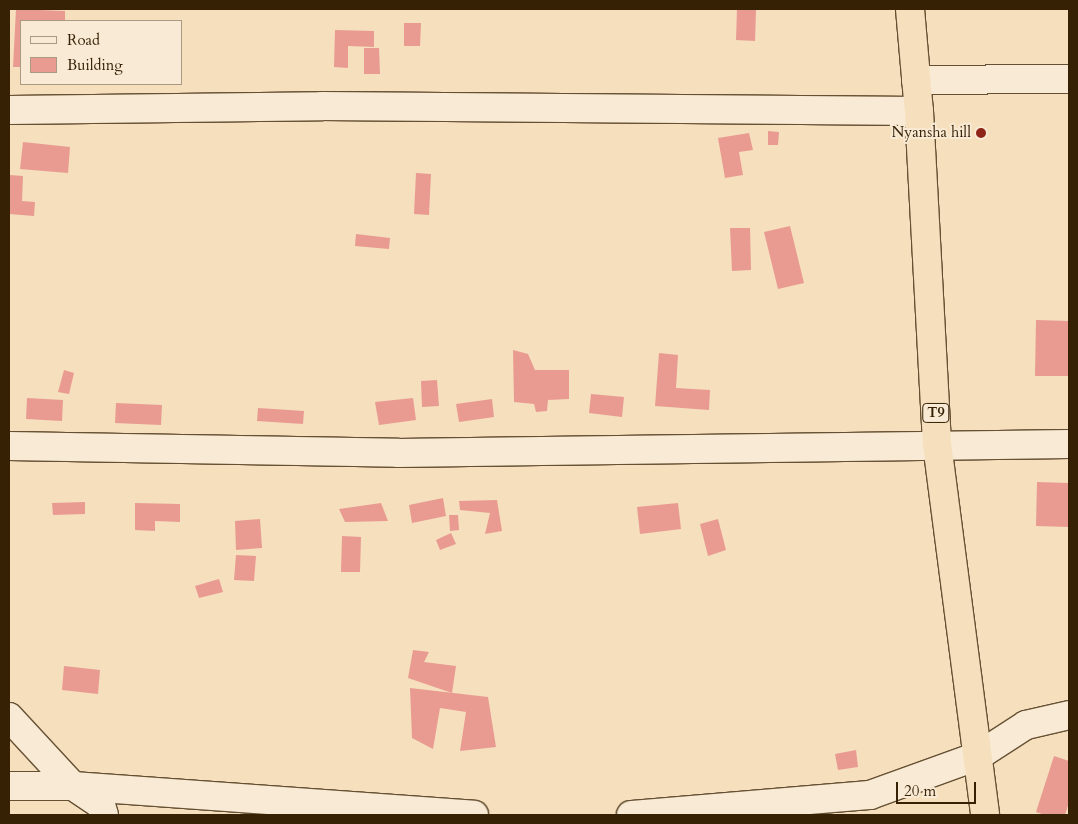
<!DOCTYPE html>
<html>
<head>
<meta charset="utf-8">
<style>
  body { margin:0 }
  #map { position:relative; width:1078px; height:824px; overflow:hidden; background:#f5dfbd; font-family:Cardo,serif }
  div>[style] { position:absolute }
  [style*='--x'] { left:calc(var(--x)*1px); top:calc(var(--y)*1px); width:calc(var(--w)*1px); rotate:calc(var(--a)*1deg) }
  .building>* { inset:0; background:#e99b92 }
  .roads { filter:drop-shadow(1px 0 #665033) drop-shadow(-1px 0 #665033) drop-shadow(0 1px #665033) drop-shadow(0 -1px #665033) }
  .minor>* { height:28px; margin:-14px; padding:0 14px; transform-origin:14px; border-radius:14px; background:#f8ead4 }
  .highway>* { height:28px; margin:-14px; padding:0 14px; transform-origin:14px; border-radius:14px; background:#f5dfbd }
  .dots>* { width:14px; height:14px; translate:-50% -50%; box-sizing:border-box; border:2px solid #f8ead4; border-radius:50% }
  span { translate:-50% -50%; white-space:nowrap; text-align:center; line-height:1.15; -webkit-text-stroke:4px #f8ead4; paint-order:stroke }
  .shield-label span { padding:1px 4px; background:#f8ead4; border:1px solid; border-radius:4px; -webkit-text-stroke-width:0 }
  .shield-label { font-size:14px; color:#362105; font-weight:700 }
  .poi-label { font-size:15px; color:#362105 }
  .right { translate:-100% -50%; text-align:right }
  .frame { position:absolute; inset:0; border:10px solid #362105; pointer-events:none }
  .legend { position:absolute; left:20px; top:20px; width:162px; height:65px; box-sizing:border-box; background:#f8ead4; border:1px solid #aa9a81; margin:0; padding:6px 9px; list-style:none; font-size:15px; color:#362105 }
  .legend li { display:flex; align-items:center; gap:10px; height:25px }
  .legend b { width:25px; border:1px solid #aa9a81 }
  .scale { position:absolute; left:896px; top:782px; width:80px; height:22px; box-sizing:border-box; border:2px solid #362105; border-top:0; padding-left:6px; font-size:15px; line-height:18px; white-space:nowrap; color:#362105; -webkit-text-stroke:4px #f8ead4; paint-order:stroke }
</style>
</head>
<body>
<div id="map">
  <div class="building">
    <div style="clip-path:polygon(16px 9px,65px 11px,65px 21px,21px 21px,21px 67px,13px 67px)"></div>
    <div style="clip-path:polygon(737px 9px,756px 9px,755px 41px,736px 40px)"></div>
    <div style="clip-path:polygon(404px 23px,421px 23px,420px 46px,404px 46px)"></div>
    <div style="clip-path:polygon(335px 30px,374px 31px,374px 47px,348px 46px,348px 68px,334px 67px)"></div>
    <div style="clip-path:polygon(364px 48px,379px 48px,380px 74px,364px 74px)"></div>
    <div style="clip-path:polygon(768px 131px,779px 132px,778px 145px,768px 145px)"></div>
    <div style="clip-path:polygon(749px 133px,753px 150px,739px 152px,743px 175px,725px 178px,718px 138px)"></div>
    <div style="clip-path:polygon(23px 142px,70px 147px,68px 173px,20px 169px)"></div>
    <div style="clip-path:polygon(416px 173px,431px 174px,429px 215px,414px 214px)"></div>
    <div style="clip-path:polygon(10px 175px,23px 176px,22px 201px,35px 202px,34px 216px,9px 214px)"></div>
    <div style="clip-path:polygon(790px 226px,804px 283px,778px 289px,764px 232px)"></div>
    <div style="clip-path:polygon(730px 228px,750px 228px,751px 270px,732px 271px)"></div>
    <div style="clip-path:polygon(356px 234px,390px 238px,389px 249px,355px 246px)"></div>
    <div style="clip-path:polygon(1036px 320px,1069px 321px,1069px 376px,1035px 376px)"></div>
    <div style="clip-path:polygon(513px 350px,528px 354px,535px 370px,569px 370px,569px 399px,548px 400px,547px 411px,536px 412px,534px 404px,514px 402px)"></div>
    <div style="clip-path:polygon(659px 353px,678px 355px,676px 388px,710px 390px,709px 410px,655px 406px)"></div>
    <div style="clip-path:polygon(64px 370px,74px 373px,69px 394px,58px 392px)"></div>
    <div style="clip-path:polygon(437px 380px,439px 406px,422px 407px,421px 381px)"></div>
    <div style="clip-path:polygon(591px 394px,624px 397px,622px 417px,589px 413px)"></div>
    <div style="clip-path:polygon(27px 398px,63px 400px,62px 421px,26px 419px)"></div>
    <div style="clip-path:polygon(413px 398px,416px 420px,379px 425px,375px 402px)"></div>
    <div style="clip-path:polygon(492px 399px,494px 417px,459px 422px,456px 404px)"></div>
    <div style="clip-path:polygon(116px 403px,162px 405px,161px 425px,115px 423px)"></div>
    <div style="clip-path:polygon(258px 408px,304px 411px,303px 424px,257px 421px)"></div>
    <div style="clip-path:polygon(1037px 482px,1069px 483px,1069px 527px,1036px 526px)"></div>
    <div style="clip-path:polygon(443px 498px,446px 516px,412px 523px,409px 505px)"></div>
    <div style="clip-path:polygon(497px 500px,502px 531px,485px 534px,490px 513px,460px 510px,459px 501px)"></div>
    <div style="clip-path:polygon(85px 502px,85px 514px,53px 515px,52px 503px)"></div>
    <div style="clip-path:polygon(135px 503px,180px 504px,180px 522px,155px 521px,155px 531px,135px 530px)"></div>
    <div style="clip-path:polygon(381px 503px,388px 521px,345px 522px,339px 509px)"></div>
    <div style="clip-path:polygon(678px 503px,681px 529px,640px 534px,637px 507px)"></div>
    <div style="clip-path:polygon(449px 515px,458px 515px,459px 530px,450px 531px)"></div>
    <div style="clip-path:polygon(260px 519px,262px 548px,236px 550px,235px 521px)"></div>
    <div style="clip-path:polygon(718px 519px,726px 550px,708px 556px,700px 524px)"></div>
    <div style="clip-path:polygon(451px 533px,456px 544px,440px 550px,436px 540px)"></div>
    <div style="clip-path:polygon(342px 536px,361px 537px,360px 572px,341px 572px)"></div>
    <div style="clip-path:polygon(236px 555px,256px 556px,254px 581px,234px 580px)"></div>
    <div style="clip-path:polygon(219px 579px,223px 592px,199px 598px,195px 586px)"></div>
    <div style="clip-path:polygon(413px 650px,429px 652px,424px 662px,456px 666px,452px 693px,408px 678px)"></div>
    <div style="clip-path:polygon(64px 666px,100px 670px,98px 694px,62px 690px)"></div>
    <div style="clip-path:polygon(410px 688px,488px 697px,496px 747px,460px 751px,466px 712px,440px 708px,433px 749px,412px 738px)"></div>
    <div style="clip-path:polygon(856px 750px,858px 767px,838px 770px,835px 754px)"></div>
    <div style="clip-path:polygon(1054px 756px,1069px 761px,1069px 802px,1065px 815px,1045px 815px,1036px 812px)"></div>
  </div>
  <div class="roads">
    <div class="minor">
      <div style="--x:916;--y:80;--w:153;--a:-0.4"></div>
      <div style="--x:9;--y:110;--w:313;--a:-0.7"></div>
      <div style="--x:322;--y:106;--w:597;--a:0.48"></div>
      <div style="--x:9;--y:446;--w:389;--a:1"></div>
      <div style="--x:398;--y:453;--w:671;--a:-0.77"></div>
      <div style="--x:9;--y:717;--w:94;--a:47.2"></div>
      <div style="--x:73;--y:786;--w:34;--a:34"></div>
      <div style="--x:101;--y:805;--w:10;--a:73"></div>
      <div style="--x:9;--y:786;--w:64;--a:0"></div>
      <div style="--x:73;--y:786;--w:402;--a:4.1"></div>
      <div style="--x:631;--y:815;--w:240;--a:-4.8"></div>
      <div style="--x:870;--y:795;--w:115;--a:-19.9"></div>
      <div style="--x:978;--y:756;--w:57;--a:-32.9"></div>
      <div style="--x:1026;--y:725;--w:44;--a:-13.1"></div>
    </div>
    <div class="highway">
      <div style="--x:910;--y:9;--w:102;--a:85"></div>
      <div style="--x:919;--y:111;--w:333;--a:86.9"></div>
      <div style="--x:937;--y:444;--w:374;--a:82.6"></div>
    </div>
  </div>
  <div class="dots">
    <div style="left:981px;top:133px;background:#8f2418"></div>
  </div>
  <div class="shield-label">
    <span style="left:936px;top:413px">T9</span>
  </div>
  <div class="poi-label">
    <span class="right" style="left:971px;top:133px">Nyansha hill</span>
  </div>
  <div class="frame"></div>
  <ul class="legend">
  <li><b style="height:6px;background:#f8ead4"></b>Road</li>
  <li><b style="height:14px;background:#e99b92"></b>Building</li>
  </ul>
  <div class="scale">20 m</div>
</div>
</body>
</html>
